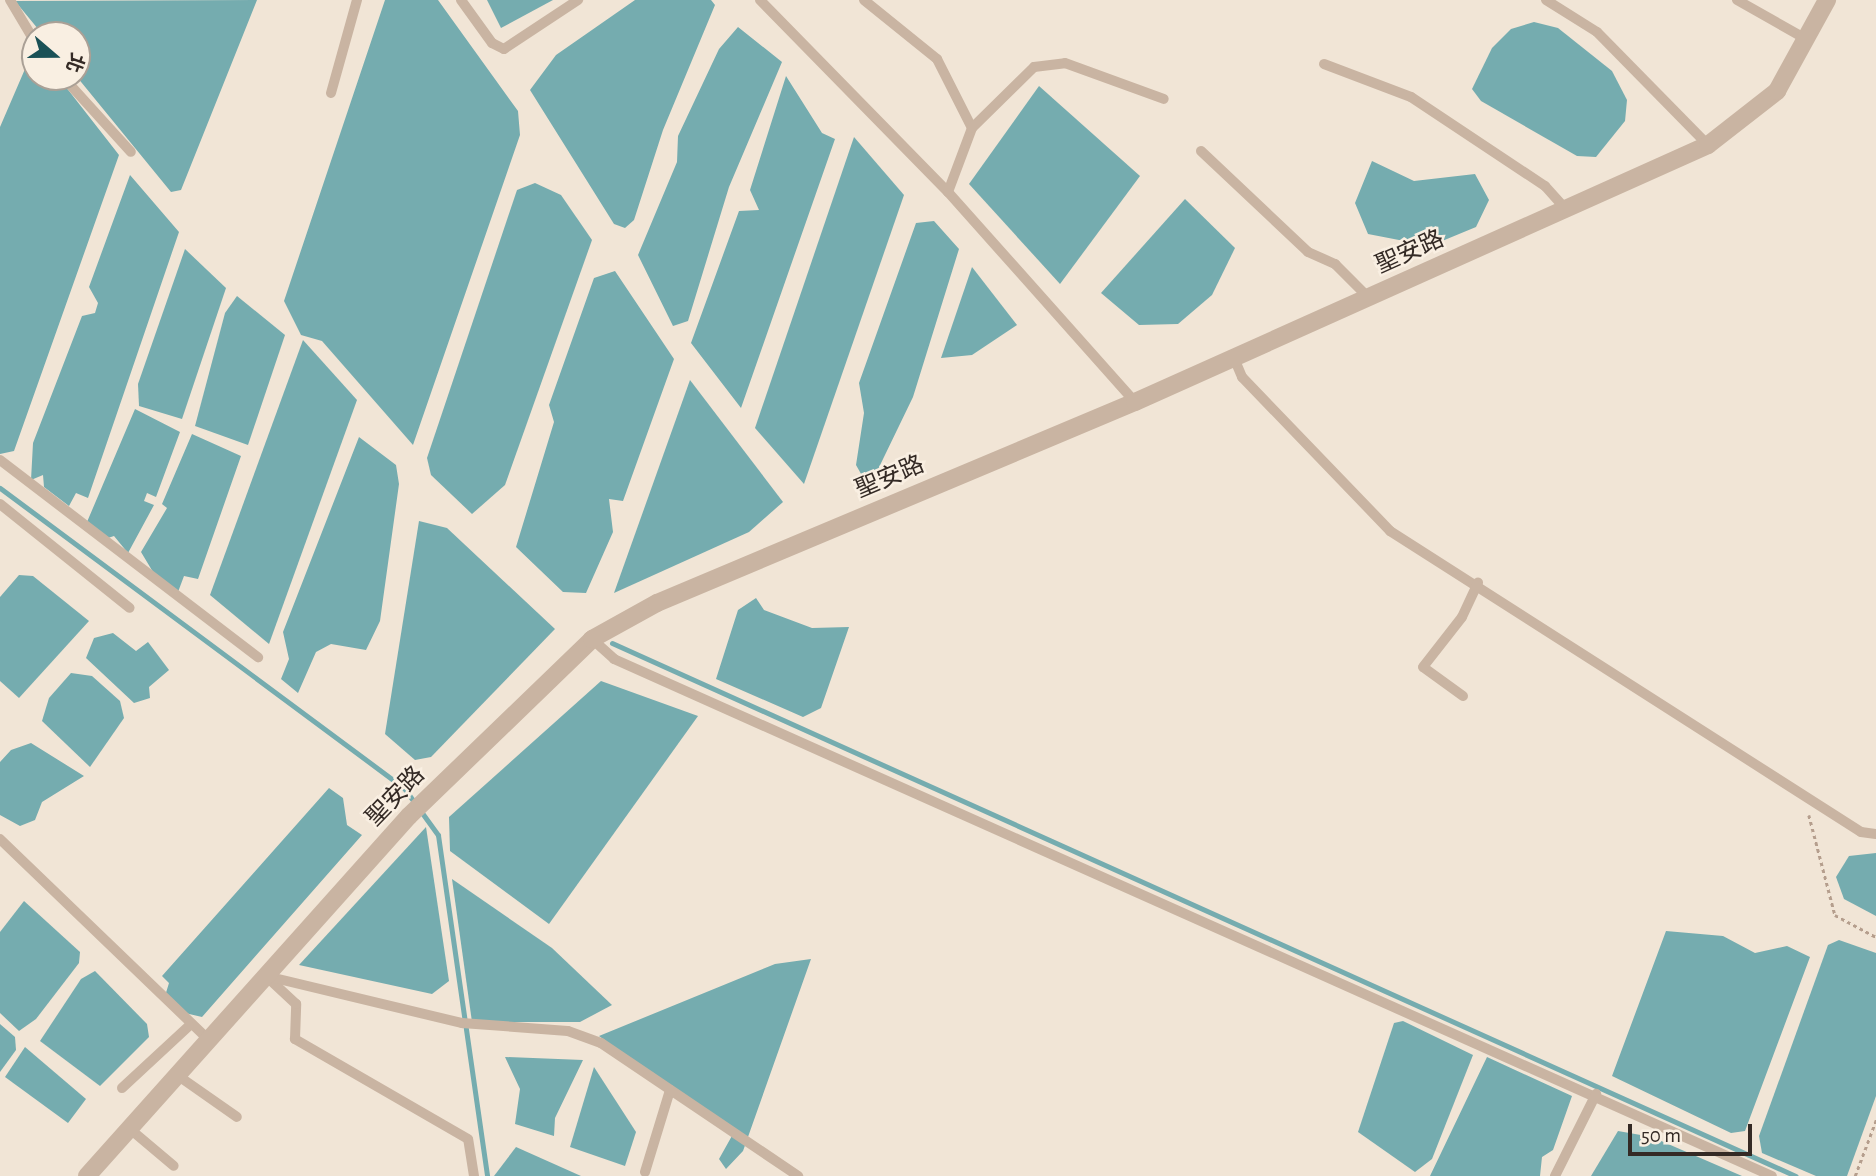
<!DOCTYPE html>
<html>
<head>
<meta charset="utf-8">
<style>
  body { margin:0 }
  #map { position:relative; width:1876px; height:1176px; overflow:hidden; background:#f1e5d6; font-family:"Alegreya Sans","Noto Sans TC",sans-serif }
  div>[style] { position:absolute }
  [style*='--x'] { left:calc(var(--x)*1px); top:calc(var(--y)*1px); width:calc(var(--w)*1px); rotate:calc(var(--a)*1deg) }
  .water>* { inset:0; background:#75acaf }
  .stream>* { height:5px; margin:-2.5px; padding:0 2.5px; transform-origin:2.5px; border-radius:2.5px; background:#75acaf }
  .path>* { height:2.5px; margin-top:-1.25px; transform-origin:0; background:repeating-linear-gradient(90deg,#b59e8d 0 3.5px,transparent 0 7px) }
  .service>* { height:10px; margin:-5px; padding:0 5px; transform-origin:5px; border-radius:5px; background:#c9b4a2 }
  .tertiary>* { height:18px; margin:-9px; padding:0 9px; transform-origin:9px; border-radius:9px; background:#c9b4a2 }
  span { translate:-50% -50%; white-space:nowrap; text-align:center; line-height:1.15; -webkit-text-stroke:5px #f9efe2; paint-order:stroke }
  .street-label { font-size:24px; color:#342a25 }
  .north { position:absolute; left:21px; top:21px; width:70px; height:70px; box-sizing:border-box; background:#f9efe2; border:2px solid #aaa096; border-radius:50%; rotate:110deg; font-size:19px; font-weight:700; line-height:28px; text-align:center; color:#342a25 }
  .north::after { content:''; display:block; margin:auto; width:24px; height:32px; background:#1a5156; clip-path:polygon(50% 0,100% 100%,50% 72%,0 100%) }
  .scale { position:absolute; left:1628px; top:1124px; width:124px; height:32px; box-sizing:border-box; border:4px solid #342a25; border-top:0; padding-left:9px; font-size:21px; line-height:24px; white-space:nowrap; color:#342a25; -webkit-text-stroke:5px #f9efe2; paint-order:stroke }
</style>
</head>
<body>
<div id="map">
  <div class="water">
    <div style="clip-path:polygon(257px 0,181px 190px,171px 192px,77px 77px,77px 35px,43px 35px,15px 1px)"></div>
    <div style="clip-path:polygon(385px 0,438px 0,518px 111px,520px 135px,413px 445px,322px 341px,301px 335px,284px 301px)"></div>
    <div style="clip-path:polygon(487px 0,553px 0,501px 28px)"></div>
    <div style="clip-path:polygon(635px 0,711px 0,715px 5px,663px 130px,634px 220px,625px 228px,614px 224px,530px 90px,556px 55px)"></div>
    <div style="clip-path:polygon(1534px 22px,1558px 28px,1612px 71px,1627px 100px,1625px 121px,1596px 157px,1577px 156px,1481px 101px,1472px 89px,1492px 48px,1511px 29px)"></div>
    <div style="clip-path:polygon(738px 27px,782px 62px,729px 187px,688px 321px,673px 326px,638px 255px,677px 162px,678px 136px,719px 49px)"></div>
    <div style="clip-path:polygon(35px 66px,35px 77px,62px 82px,119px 155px,14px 451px,0 454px,0 127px,25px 69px)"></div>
    <div style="clip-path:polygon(786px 76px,822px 133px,835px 139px,741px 408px,691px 343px,739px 211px,759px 210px,750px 190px)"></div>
    <div style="clip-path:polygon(1039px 86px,1140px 176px,1060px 284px,969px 184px)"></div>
    <div style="clip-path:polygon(854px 137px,904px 195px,804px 484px,755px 428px)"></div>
    <div style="clip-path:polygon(1372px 161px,1414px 181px,1475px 174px,1489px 200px,1476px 227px,1430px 246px,1368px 234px,1355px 203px)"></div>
    <div style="clip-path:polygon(130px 175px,179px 232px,88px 498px,76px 493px,69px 506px,44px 487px,43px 475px,31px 480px,33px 443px,82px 316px,95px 313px,98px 303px,89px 287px)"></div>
    <div style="clip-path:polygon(535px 183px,561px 195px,592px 240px,505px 485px,472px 514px,431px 475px,427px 458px,517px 190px)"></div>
    <div style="clip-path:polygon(1185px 199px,1235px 248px,1212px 295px,1178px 324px,1139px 325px,1101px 293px)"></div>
    <div style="clip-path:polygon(934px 221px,959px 249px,913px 397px,869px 488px,856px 465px,864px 413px,859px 383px,916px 223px)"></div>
    <div style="clip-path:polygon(185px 249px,226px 288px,182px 419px,139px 406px,138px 384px)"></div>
    <div style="clip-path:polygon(972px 267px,1017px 325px,972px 355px,941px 358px)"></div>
    <div style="clip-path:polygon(615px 271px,674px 359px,623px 501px,609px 499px,613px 532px,586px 593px,563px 592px,516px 547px,554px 422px,549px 405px,594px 278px)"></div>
    <div style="clip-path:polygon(237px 296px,285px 335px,248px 445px,195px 426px,225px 313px)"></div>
    <div style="clip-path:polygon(303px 340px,357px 400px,269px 644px,210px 595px)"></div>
    <div style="clip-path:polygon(690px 380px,783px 502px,749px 532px,614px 593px)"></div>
    <div style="clip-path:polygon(135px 409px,180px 432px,156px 497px,147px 493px,144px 501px,154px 505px,128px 553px,114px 536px,108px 538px,87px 522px)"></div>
    <div style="clip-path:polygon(192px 434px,241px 456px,198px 579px,184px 576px,178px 592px,153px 572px,141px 552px,167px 508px,162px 504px)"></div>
    <div style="clip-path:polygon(359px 437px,396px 465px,399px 484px,380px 621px,366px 650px,331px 644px,316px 652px,298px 693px,281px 679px,289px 659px,283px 632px)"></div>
    <div style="clip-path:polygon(419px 521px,447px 528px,555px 629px,431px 757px,415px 760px,385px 734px)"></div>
    <div style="clip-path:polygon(19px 575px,33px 576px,89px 621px,19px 698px,0 681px,0 597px)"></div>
    <div style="clip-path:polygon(756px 598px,764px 610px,812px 628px,849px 627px,821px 708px,803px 717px,716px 679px,738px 610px)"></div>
    <div style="clip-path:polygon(113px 633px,136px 651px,148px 642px,169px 670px,149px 687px,150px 698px,134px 703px,86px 658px,94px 638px)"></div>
    <div style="clip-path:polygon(71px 673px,92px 676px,120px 701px,124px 718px,90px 767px,42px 721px,49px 698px)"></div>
    <div style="clip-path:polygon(601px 681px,698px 716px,549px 924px,450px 851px,449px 817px)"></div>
    <div style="clip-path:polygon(31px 743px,84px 776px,42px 802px,35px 820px,20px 826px,0 815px,0 762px,11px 750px)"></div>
    <div style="clip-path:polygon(329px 788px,343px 798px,347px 825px,362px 835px,202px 1017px,185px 1013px,165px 996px,169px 983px,162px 976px)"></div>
    <div style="clip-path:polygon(426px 827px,449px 981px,432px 994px,299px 965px)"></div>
    <div style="clip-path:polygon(1876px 853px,1876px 916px,1844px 899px,1836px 877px,1849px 856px)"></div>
    <div style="clip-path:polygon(452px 879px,552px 948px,612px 1005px,580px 1022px,472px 1022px)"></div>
    <div style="clip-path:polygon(24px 901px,80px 952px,79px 963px,36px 1019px,19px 1031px,0 1013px,0 932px)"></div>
    <div style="clip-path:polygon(1666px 931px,1723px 936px,1755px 953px,1787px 946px,1810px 957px,1745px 1131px,1731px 1133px,1612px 1076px)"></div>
    <div style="clip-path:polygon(1839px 940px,1876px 953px,1876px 1096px,1847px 1176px,1816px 1176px,1762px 1153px,1759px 1136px,1828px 945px)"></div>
    <div style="clip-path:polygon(811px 959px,743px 1151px,726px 1169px,719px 1159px,733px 1134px,599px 1036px,775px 964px)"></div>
    <div style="clip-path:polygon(95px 971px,147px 1024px,149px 1037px,100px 1086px,40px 1041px,81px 979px)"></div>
    <div style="clip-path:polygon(1403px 1021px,1473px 1055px,1432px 1159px,1415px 1172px,1358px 1132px,1394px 1023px)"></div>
    <div style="clip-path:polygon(0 1024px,15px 1037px,16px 1050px,0 1072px)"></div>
    <div style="clip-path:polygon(25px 1047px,86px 1099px,68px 1123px,5px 1077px)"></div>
    <div style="clip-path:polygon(505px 1057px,583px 1060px,555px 1118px,554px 1136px,515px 1124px,520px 1089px)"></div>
    <div style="clip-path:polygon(1487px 1057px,1572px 1096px,1553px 1150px,1542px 1157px,1540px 1176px,1430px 1176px)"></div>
    <div style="clip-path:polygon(594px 1067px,636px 1132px,625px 1166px,570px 1147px)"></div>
    <div style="clip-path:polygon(1618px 1131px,1652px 1137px,1742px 1176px,1591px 1176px)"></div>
    <div style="clip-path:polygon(516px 1147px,581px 1176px,494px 1176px)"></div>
  </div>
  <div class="stream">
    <div style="--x:0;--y:488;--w:503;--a:36.6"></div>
    <div style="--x:404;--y:788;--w:58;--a:54.1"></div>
    <div style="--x:438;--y:835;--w:345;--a:81.8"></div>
    <div style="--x:612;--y:643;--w:1298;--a:24.24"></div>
  </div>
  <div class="path">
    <div style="--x:1809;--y:815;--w:103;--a:75.4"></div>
    <div style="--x:1835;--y:915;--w:47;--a:28.2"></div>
    <div style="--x:1855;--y:1176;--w:60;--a:-69.4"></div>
  </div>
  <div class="service">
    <div style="--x:10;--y:0;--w:49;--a:59.2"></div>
    <div style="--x:461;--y:0;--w:53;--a:54.2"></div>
    <div style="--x:492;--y:43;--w:13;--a:27"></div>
    <div style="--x:504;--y:49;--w:89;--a:-33.5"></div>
    <div style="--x:760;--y:0;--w:269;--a:45.6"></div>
    <div style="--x:948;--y:192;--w:281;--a:48.3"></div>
    <div style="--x:864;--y:0;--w:94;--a:38.9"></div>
    <div style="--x:937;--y:59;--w:77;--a:63.1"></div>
    <div style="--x:1546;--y:0;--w:60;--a:32.1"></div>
    <div style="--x:1597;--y:32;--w:158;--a:45.5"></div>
    <div style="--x:1737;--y:0;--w:79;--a:29.5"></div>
    <div style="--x:1324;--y:64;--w:93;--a:20.8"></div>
    <div style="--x:1411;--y:97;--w:161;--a:33.6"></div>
    <div style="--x:1545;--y:186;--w:31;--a:48"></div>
    <div style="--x:63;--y:77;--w:101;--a:47.8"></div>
    <div style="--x:331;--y:93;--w:97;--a:-74.4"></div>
    <div style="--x:1201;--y:151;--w:147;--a:43.3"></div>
    <div style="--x:1308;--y:252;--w:30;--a:24"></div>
    <div style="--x:1335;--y:264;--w:48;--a:45"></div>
    <div style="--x:948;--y:192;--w:68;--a:-69.4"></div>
    <div style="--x:972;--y:128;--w:87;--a:-44.5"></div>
    <div style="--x:1034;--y:67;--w:31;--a:-7"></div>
    <div style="--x:1065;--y:63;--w:105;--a:20"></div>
    <div style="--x:1234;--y:358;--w:21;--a:67"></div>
    <div style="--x:1242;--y:377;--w:214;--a:46.1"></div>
    <div style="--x:1390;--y:531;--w:559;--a:32.58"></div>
    <div style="--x:1861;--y:832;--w:15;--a:8"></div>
    <div style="--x:0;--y:460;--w:325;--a:37.4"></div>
    <div style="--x:0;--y:504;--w:166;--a:38.7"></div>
    <div style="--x:592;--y:639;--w:30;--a:42"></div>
    <div style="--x:614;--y:659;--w:1268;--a:24.06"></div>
    <div style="--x:1463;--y:696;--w:49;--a:-144.1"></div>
    <div style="--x:1423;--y:667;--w:63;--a:-52"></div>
    <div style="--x:1462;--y:617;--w:38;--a:-65"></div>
    <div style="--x:0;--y:839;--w:290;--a:43.9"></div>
    <div style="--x:177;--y:1075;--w:73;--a:35"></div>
    <div style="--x:122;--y:1088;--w:91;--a:-42.8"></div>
    <div style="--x:130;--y:1129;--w:57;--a:40.1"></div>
    <div style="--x:645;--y:1172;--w:86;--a:-73"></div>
    <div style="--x:474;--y:1176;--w:37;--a:-99"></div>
    <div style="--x:468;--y:1139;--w:200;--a:-150"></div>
    <div style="--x:295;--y:1039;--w:35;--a:-88"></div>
    <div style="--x:296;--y:1004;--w:41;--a:-137"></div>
    <div style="--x:266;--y:976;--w:202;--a:13.5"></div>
    <div style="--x:462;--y:1023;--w:106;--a:4.3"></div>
    <div style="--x:568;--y:1031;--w:35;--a:20"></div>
    <div style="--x:601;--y:1043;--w:238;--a:34"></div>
    <div style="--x:1555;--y:1176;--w:92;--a:-63.4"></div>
  </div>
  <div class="tertiary">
    <div style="--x:87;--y:1176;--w:483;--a:-48.2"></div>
    <div style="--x:409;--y:816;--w:255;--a:-44"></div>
    <div style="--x:592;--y:639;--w:74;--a:-29"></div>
    <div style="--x:657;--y:603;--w:519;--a:-22.81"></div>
    <div style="--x:1135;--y:402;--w:628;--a:-24.16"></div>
    <div style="--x:1708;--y:145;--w:88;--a:-38"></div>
    <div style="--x:1777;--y:91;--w:104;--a:-61.2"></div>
  </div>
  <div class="street-label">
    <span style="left:1410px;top:253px;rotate:-24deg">聖安路</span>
    <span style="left:890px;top:478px;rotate:-23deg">聖安路</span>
    <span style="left:396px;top:797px;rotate:-46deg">聖安路</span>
  </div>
  <div class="north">北</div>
  <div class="scale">50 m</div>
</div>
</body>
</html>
